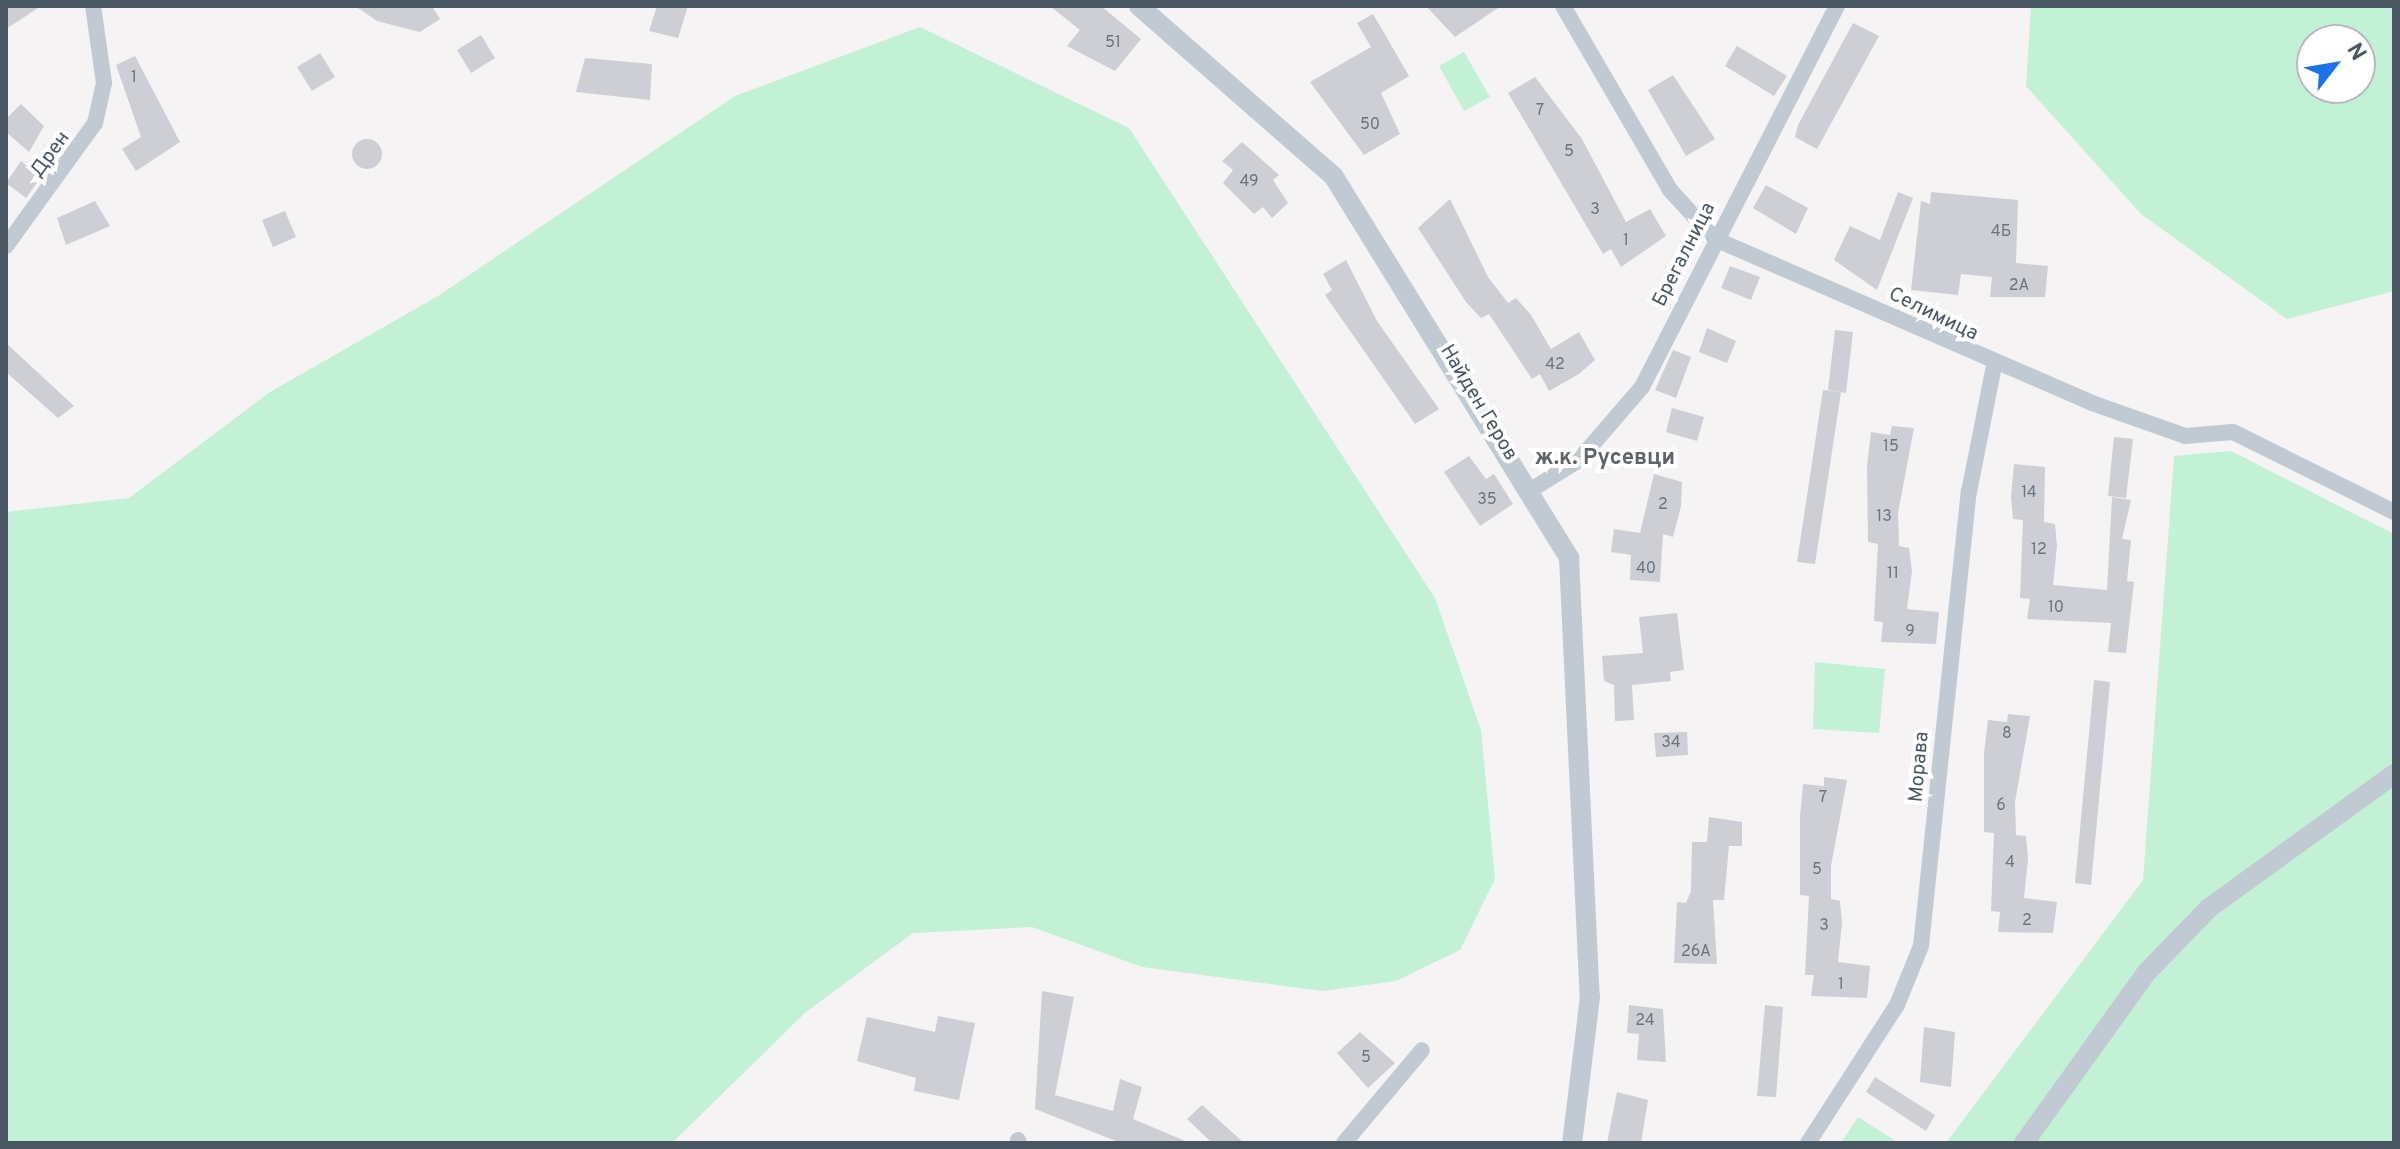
<!DOCTYPE html>
<html>
<head>
<meta charset="utf-8">
<style>
  body { margin:0 }
  #map { position:relative; width:2400px; height:1149px; overflow:hidden; background:#f5f3f3; font-family:Overpass,sans-serif }
  div>[style] { position:absolute }
  [style*='--x'] { left:calc(var(--x)*1px); top:calc(var(--y)*1px); width:calc(var(--w)*1px); rotate:calc(var(--a)*1deg) }
  .green>* { inset:0; background:#c3f1d5 }
  .building>* { inset:0; background:#cdcfd5 }
  .round { border-radius:50% }
  .minor>* { height:16px; margin:-8px; padding:0 8px; transform-origin:8px; border-radius:8px; background:#c1cad2 }
  .tertiary>* { height:20px; margin:-10px; padding:0 10px; transform-origin:10px; border-radius:10px; background:#c1cad2 }
  span { translate:-50% -50%; white-space:nowrap; text-align:center; line-height:1.15; -webkit-text-stroke:8px #fff; paint-order:stroke }
  .number-label { font-size:16px; color:#6b747e }
  .number-label span { -webkit-text-stroke-width:0 }
  .street-label { font-size:20px; color:#4a5661 }
  .neighbourhood-label { font-size:22px; color:#5f6368; font-weight:700 }
  .frame { position:absolute; inset:0; border:8px solid #4a5661; pointer-events:none }
  .north { position:absolute; left:2296px; top:24px; width:80px; height:80px; box-sizing:border-box; background:#fff; border:2px solid #b7bbc0; border-radius:50%; rotate:59deg; font-size:22px; font-weight:700; line-height:32px; text-align:center; color:#4a5661 }
  .north::after { content:''; display:block; margin:auto; width:28px; height:36px; background:#1a73e8; clip-path:polygon(50% 0,100% 100%,50% 72%,0 100%) }
</style>
</head>
<body>
<div id="map">
  <div class="green">
    <div style="clip-path:polygon(evenodd,2031px 6px,2394px 6px,2394px 291px,2287px 319px,2141px 214px,2026px 86px,2031px 6px,2360px 40px,2360px 88px,2312px 88px,2312px 40px,2360px 40px)"></div>
    <div style="clip-path:polygon(920px 27px,1129px 128px,1435px 598px,1481px 730px,1495px 879px,1460px 950px,1396px 981px,1322px 991px,1142px 967px,1032px 927px,913px 933px,806px 1012px,672px 1143px,6px 1143px,6px 512px,129px 498px,270px 392px,438px 296px,735px 96px)"></div>
    <div style="clip-path:polygon(1464px 52px,1490px 97px,1464px 111px,1439px 66px)"></div>
    <div style="clip-path:polygon(2231px 451px,2394px 534px,2394px 1143px,1946px 1143px,2143px 880px,2174px 456px)"></div>
    <div style="clip-path:polygon(1815px 662px,1885px 669px,1879px 733px,1813px 729px)"></div>
    <div style="clip-path:polygon(1858px 1117px,1894px 1140px,1893px 1143px,1841px 1143px)"></div>
  </div>
  <div class="building">
    <div style="clip-path:polygon(6px 6px,41px 6px,6px 29px)"></div>
    <div style="clip-path:polygon(355px 6px,432px 6px,440px 19px,420px 32px,377px 21px)"></div>
    <div style="clip-path:polygon(657px 6px,688px 6px,678px 38px,649px 31px)"></div>
    <div style="clip-path:polygon(1050px 6px,1101px 6px,1141px 39px,1115px 71px,1067px 46px,1080px 30px)"></div>
    <div style="clip-path:polygon(1426px 6px,1501px 6px,1455px 37px)"></div>
    <div style="clip-path:polygon(1373px 14px,1409px 76px,1381px 93px,1400px 134px,1364px 155px,1310px 82px,1371px 47px,1357px 23px)"></div>
    <div style="clip-path:polygon(1853px 23px,1879px 36px,1817px 149px,1795px 137px,1798px 125px)"></div>
    <div style="clip-path:polygon(481px 35px,495px 58px,471px 73px,457px 50px)"></div>
    <div style="clip-path:polygon(1737px 46px,1787px 76px,1774px 96px,1725px 66px)"></div>
    <div style="clip-path:polygon(320px 53px,335px 77px,312px 91px,297px 67px)"></div>
    <div style="clip-path:polygon(135px 56px,180px 142px,136px 171px,122px 149px,141px 137px,116px 65px)"></div>
    <div style="clip-path:polygon(585px 58px,652px 64px,650px 100px,576px 92px)"></div>
    <div style="clip-path:polygon(1673px 75px,1715px 139px,1686px 156px,1648px 90px)"></div>
    <div style="clip-path:polygon(1535px 77px,1582px 139px,1626px 222px,1650px 209px,1666px 236px,1621px 267px,1611px 249px,1603px 254px,1508px 93px)"></div>
    <div style="clip-path:polygon(21px 104px,44px 126px,29px 152px,6px 132px,6px 119px)"></div>
    <div class="round" style="left:352px;top:139px;width:30px;height:30px"></div>
    <div style="clip-path:polygon(1242px 142px,1279px 175px,1273px 180px,1288px 203px,1272px 218px,1263px 207px,1254px 214px,1223px 183px,1233px 170px,1222px 161px)"></div>
    <div style="clip-path:polygon(21px 161px,41px 177px,26px 198px,6px 183px)"></div>
    <div style="clip-path:polygon(1766px 185px,1808px 208px,1796px 234px,1753px 208px)"></div>
    <div style="clip-path:polygon(1898px 192px,1913px 198px,1877px 290px,1834px 260px,1850px 226px,1880px 240px)"></div>
    <div style="clip-path:polygon(1931px 192px,2018px 200px,2016px 263px,2048px 266px,2045px 297px,1990px 297px,1992px 277px,1961px 274px,1958px 295px,1911px 290px,1921px 201px,1930px 204px)"></div>
    <div style="clip-path:polygon(1450px 199px,1488px 277px,1508px 303px,1516px 298px,1531px 315px,1551px 349px,1579px 332px,1595px 360px,1579px 374px,1549px 391px,1540px 374px,1532px 379px,1489px 314px,1481px 318px,1466px 302px,1418px 228px)"></div>
    <div style="clip-path:polygon(95px 201px,110px 226px,66px 245px,57px 218px)"></div>
    <div style="clip-path:polygon(285px 211px,296px 237px,273px 247px,262px 220px)"></div>
    <div style="clip-path:polygon(1346px 260px,1377px 321px,1439px 409px,1415px 424px,1325px 295px,1332px 290px,1323px 274px)"></div>
    <div style="clip-path:polygon(1730px 266px,1760px 277px,1751px 300px,1721px 288px)"></div>
    <div style="clip-path:polygon(1707px 328px,1736px 341px,1727px 363px,1699px 352px)"></div>
    <div style="clip-path:polygon(1835px 330px,1853px 332px,1846px 393px,1828px 390px)"></div>
    <div style="clip-path:polygon(6px 343px,74px 406px,58px 418px,6px 372px)"></div>
    <div style="clip-path:polygon(1673px 350px,1691px 357px,1676px 398px,1655px 390px)"></div>
    <div style="clip-path:polygon(1823px 390px,1841px 392px,1815px 564px,1797px 562px)"></div>
    <div style="clip-path:polygon(1672px 408px,1704px 417px,1697px 441px,1666px 432px)"></div>
    <div style="clip-path:polygon(1892px 426px,1914px 428px,1898px 513px,1899px 546px,1909px 548px,1912px 571px,1907px 609px,1939px 612px,1936px 644px,1881px 642px,1883px 622px,1874px 621px,1878px 544px,1868px 542px,1867px 466px,1871px 432px,1890px 435px)"></div>
    <div style="clip-path:polygon(2114px 437px,2133px 439px,2126px 498px,2108px 496px)"></div>
    <div style="clip-path:polygon(1469px 456px,1486px 479px,1494px 474px,1513px 504px,1480px 526px,1444px 472px)"></div>
    <div style="clip-path:polygon(2014px 464px,2045px 467px,2044px 522px,2055px 524px,2057px 546px,2053px 585px,2107px 590px,2112px 497px,2131px 500px,2122px 539px,2131px 540px,2127px 581px,2134px 582px,2126px 653px,2108px 652px,2111px 623px,2027px 619px,2030px 599px,2020px 598px,2023px 520px,2013px 519px,2011px 497px)"></div>
    <div style="clip-path:polygon(1654px 474px,1682px 482px,1681px 506px,1673px 537px,1663px 534px,1660px 582px,1630px 580px,1631px 555px,1611px 552px,1614px 529px,1640px 533px)"></div>
    <div style="clip-path:polygon(1677px 613px,1684px 670px,1670px 672px,1671px 681px,1632px 685px,1634px 720px,1615px 721px,1614px 685px,1604px 681px,1602px 656px,1643px 653px,1639px 617px)"></div>
    <div style="clip-path:polygon(2094px 680px,2110px 682px,2091px 885px,2075px 883px)"></div>
    <div style="clip-path:polygon(2008px 714px,2030px 716px,2015px 802px,2016px 835px,2026px 836px,2028px 859px,2024px 898px,2057px 902px,2053px 933px,1998px 932px,2000px 912px,1991px 911px,1994px 833px,1984px 832px,1984px 753px,1988px 720px,2007px 722px)"></div>
    <div style="clip-path:polygon(1687px 732px,1688px 755px,1656px 757px,1654px 733px)"></div>
    <div style="clip-path:polygon(1824px 777px,1847px 780px,1831px 866px,1831px 899px,1840px 901px,1842px 923px,1838px 962px,1870px 966px,1867px 998px,1811px 996px,1814px 975px,1805px 975px,1809px 896px,1800px 895px,1800px 817px,1803px 784px,1824px 786px)"></div>
    <div style="clip-path:polygon(1709px 817px,1742px 822px,1742px 846px,1729px 846px,1724px 900px,1713px 900px,1717px 964px,1674px 963px,1677px 902px,1686px 903px,1691px 891px,1692px 842px,1707px 842px)"></div>
    <div style="clip-path:polygon(1042px 991px,1074px 997px,1055px 1095px,1113px 1111px,1120px 1079px,1142px 1087px,1133px 1119px,1190px 1143px,1121px 1143px,1035px 1109px)"></div>
    <div style="clip-path:polygon(1629px 1005px,1663px 1009px,1666px 1062px,1637px 1060px,1639px 1034px,1627px 1033px)"></div>
    <div style="clip-path:polygon(1765px 1005px,1783px 1007px,1776px 1097px,1757px 1096px)"></div>
    <div style="clip-path:polygon(938px 1016px,975px 1023px,959px 1100px,914px 1091px,916px 1078px,857px 1061px,867px 1017px,935px 1032px)"></div>
    <div style="clip-path:polygon(1924px 1027px,1955px 1032px,1951px 1087px,1920px 1082px)"></div>
    <div style="clip-path:polygon(1360px 1032px,1395px 1063px,1368px 1088px,1337px 1053px)"></div>
    <div style="clip-path:polygon(1875px 1077px,1935px 1115px,1926px 1131px,1866px 1092px)"></div>
    <div style="clip-path:polygon(1617px 1092px,1648px 1100px,1641px 1143px,1607px 1143px)"></div>
    <div style="clip-path:polygon(1202px 1105px,1244px 1143px,1212px 1143px,1187px 1119px)"></div>
  </div>
  <div class="minor">
    <div style="--x:1563;--y:6;--w:213;--a:59.8"></div>
    <div style="--x:1670;--y:190;--w:67;--a:47.4"></div>
    <div style="--x:1715;--y:239;--w:411;--a:23.5"></div>
    <div style="--x:2092;--y:403;--w:99;--a:19.5"></div>
    <div style="--x:2185;--y:436;--w:48;--a:-4.8"></div>
    <div style="--x:2233;--y:432;--w:180;--a:26.4"></div>
    <div style="--x:6;--y:246;--w:152;--a:-54.1"></div>
    <div style="--x:95;--y:123;--w:41;--a:-77.3"></div>
    <div style="--x:104;--y:83;--w:78;--a:-98.1"></div>
    <div style="--x:1531;--y:490;--w:57;--a:-32"></div>
    <div style="--x:1579;--y:460;--w:96;--a:-49.2"></div>
    <div style="--x:1642;--y:387;--w:428;--a:-62.9"></div>
    <div style="--x:1018;--y:1140;--w:3;--a:72"></div>
    <div style="--x:1344;--y:1143;--w:121;--a:-50"></div>
    <div style="--x:1808;--y:1143;--w:164;--a:-57.2"></div>
    <div style="--x:1897;--y:1005;--w:64;--a:-67.9"></div>
    <div style="--x:1921;--y:946;--w:457;--a:-84"></div>
    <div style="--x:1969;--y:492;--w:128;--a:-78.8"></div>
  </div>
  <div class="tertiary">
    <div style="--x:1139;--y:6;--w:259;--a:41.2"></div>
    <div style="--x:1334;--y:177;--w:448;--a:58.3"></div>
    <div style="--x:1569;--y:558;--w:440;--a:87.3"></div>
    <div style="--x:1590;--y:997;--w:147;--a:97"></div>
    <div style="--x:2024;--y:1143;--w:209;--a:-54.3"></div>
    <div style="--x:2146;--y:973;--w:91;--a:-45.9"></div>
    <div style="--x:2209;--y:908;--w:228;--a:-35.9"></div>
  </div>
  <div class="number-label">
    <span style="left:1113px;top:43px">51</span>
    <span style="left:134px;top:78px">1</span>
    <span style="left:1540px;top:111px">7</span>
    <span style="left:1370px;top:125px">50</span>
    <span style="left:1569px;top:152px">5</span>
    <span style="left:1249px;top:182px">49</span>
    <span style="left:1595px;top:210px">3</span>
    <span style="left:2001px;top:232px">4Б</span>
    <span style="left:1626px;top:241px">1</span>
    <span style="left:2019px;top:286px">2А</span>
    <span style="left:1555px;top:365px">42</span>
    <span style="left:1891px;top:447px">15</span>
    <span style="left:2029px;top:493px">14</span>
    <span style="left:1487px;top:500px">35</span>
    <span style="left:1663px;top:505px">2</span>
    <span style="left:1884px;top:517px">13</span>
    <span style="left:2039px;top:550px">12</span>
    <span style="left:1646px;top:569px">40</span>
    <span style="left:1893px;top:574px">11</span>
    <span style="left:2056px;top:608px">10</span>
    <span style="left:1910px;top:632px">9</span>
    <span style="left:2007px;top:734px">8</span>
    <span style="left:1671px;top:743px">34</span>
    <span style="left:1823px;top:798px">7</span>
    <span style="left:2001px;top:806px">6</span>
    <span style="left:2010px;top:863px">4</span>
    <span style="left:1817px;top:870px">5</span>
    <span style="left:2027px;top:921px">2</span>
    <span style="left:1824px;top:926px">3</span>
    <span style="left:1696px;top:952px">26А</span>
    <span style="left:1841px;top:985px">1</span>
    <span style="left:1645px;top:1021px">24</span>
    <span style="left:1366px;top:1058px">5</span>
  </div>
  <div class="street-label">
    <span style="left:51px;top:155px;rotate:-54deg">Дрен</span>
    <span style="left:1685px;top:255px;rotate:-63deg">Брегалница</span>
    <span style="left:1933px;top:315px;rotate:26deg">Селимица</span>
    <span style="left:1478px;top:403px;rotate:59deg">Найден Геров</span>
    <span style="left:1920px;top:767px;rotate:-85deg">Морава</span>
  </div>
  <div class="neighbourhood-label">
    <span style="left:1605px;top:459px">ж.к. Русевци</span>
  </div>
  <div class="frame"></div>
  <div class="north">N</div>
</div>
</body>
</html>
